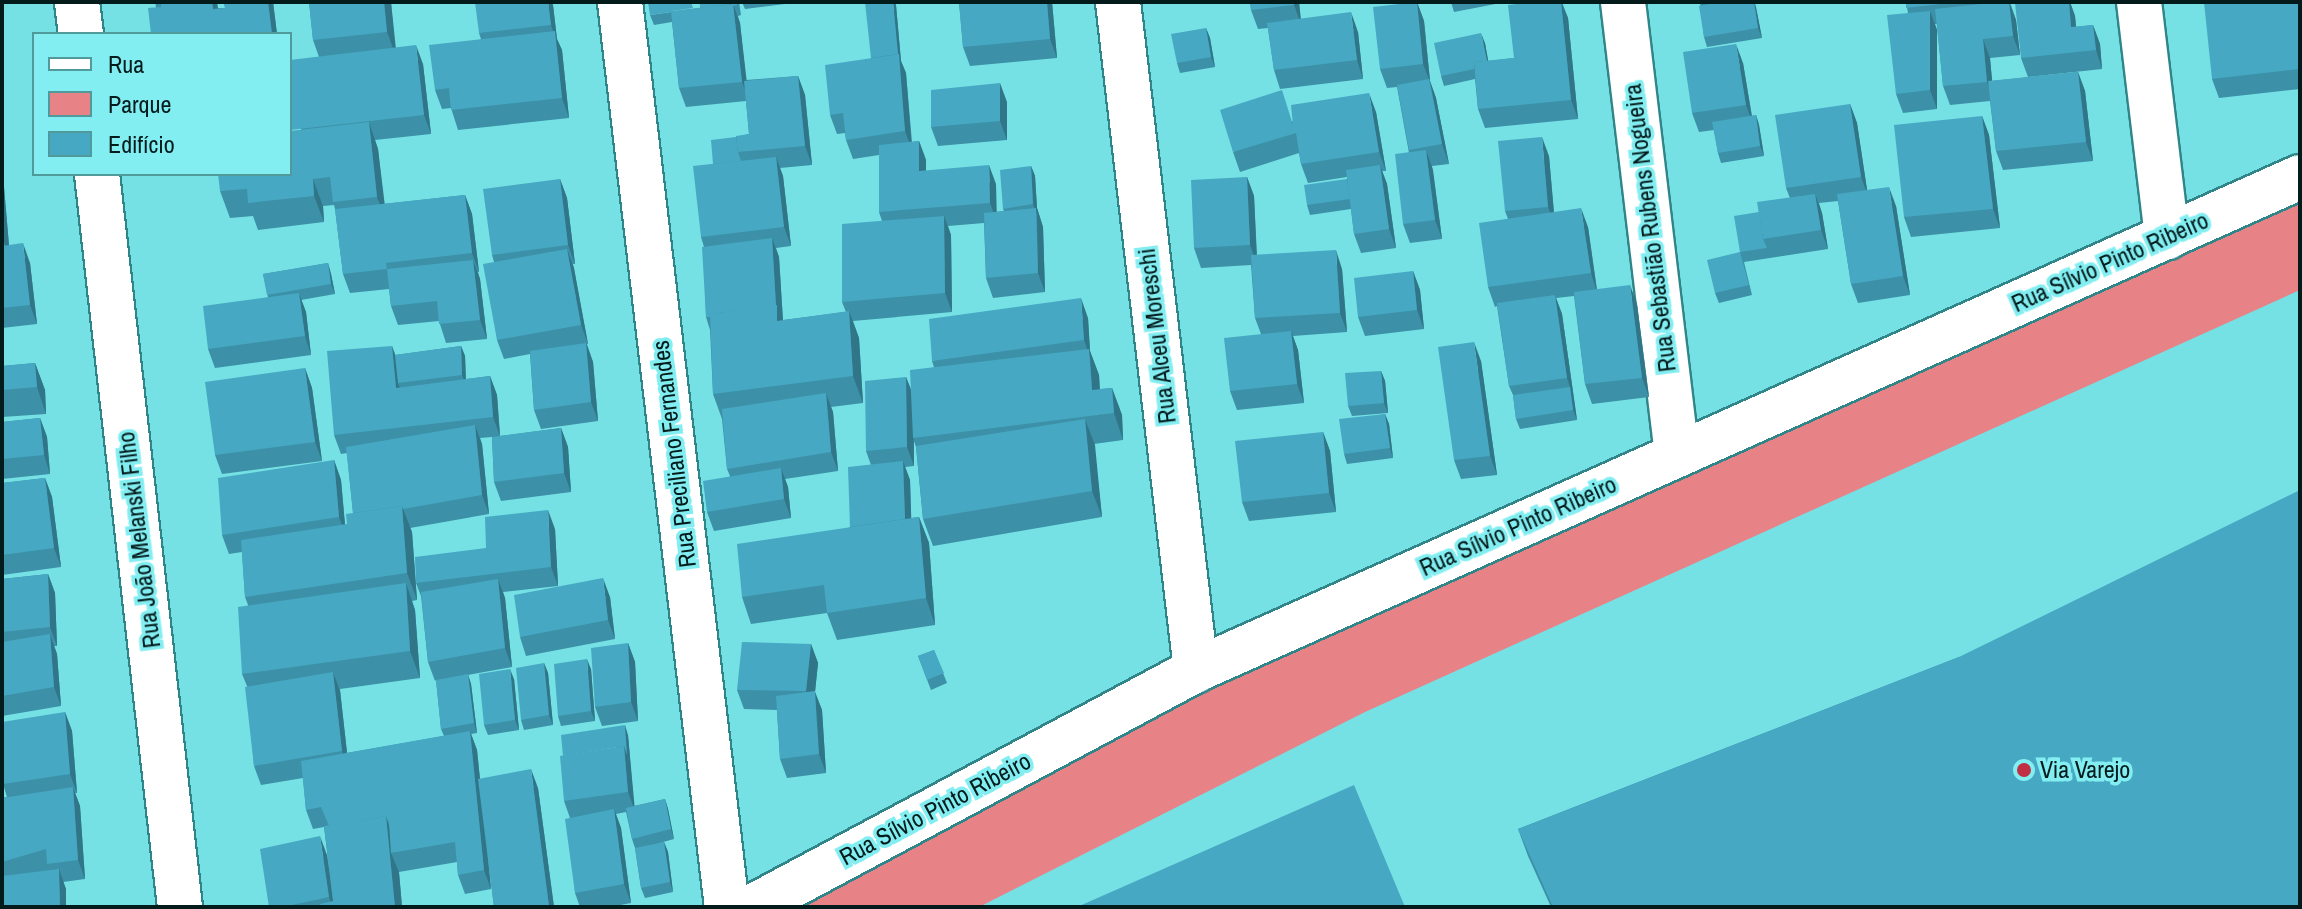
<!DOCTYPE html>
<html>
<head>
<meta charset="utf-8">
<style>
  body { margin:0 }
  #map { position:relative; width:2302px; height:909px; overflow:hidden; background:#75e1e4; font-family:"Archivo Narrow",sans-serif }
  div>[style] { position:absolute }
  [style*='--x'] { left:calc(var(--x)*1px); top:calc(var(--y)*1px); width:calc(var(--w)*1px); rotate:calc(var(--a)*1deg) }
  .green>* { inset:0; background:#e78286 }
  .roads { filter:drop-shadow(2px 0 #308588) drop-shadow(-2px 0 #308588) drop-shadow(0 2px #308588) drop-shadow(0 -2px #308588) }
  .street>* { height:44px; margin:-22px; padding:0 22px; transform-origin:22px; border-radius:22px; background:#fff }
  .secondary>* { height:44px; margin:-22px; padding:0 22px; transform-origin:22px; border-radius:22px; background:#fff }
  .wall>* { inset:0; background:#3c90a7 }
  .shaded-wall>* { inset:0; background:#317688 }
  .building>* { inset:0; background:#46a8c2 }
  .dots>* { width:22px; height:22px; translate:-50% -50%; box-sizing:border-box; border:4px solid #82eef1; border-radius:50% }
  span { translate:-50% -50%; white-space:nowrap; text-align:center; line-height:1.15; -webkit-text-stroke:7px #82eef1; paint-order:stroke }
  .street-label { font-size:24px; color:#041b1c }
  .poi-label { font-size:24px; color:#041b1c }
  .left { translate:0 -50%; text-align:left }
  .frame { position:absolute; inset:0; border:4px solid #041b1c; pointer-events:none }
  .legend { position:absolute; left:32px; top:32px; width:260px; height:144px; box-sizing:border-box; background:#82eef1; border:2px solid #509a9c; margin:0; padding:10px 14px; list-style:none; font-size:24px; color:#041b1c }
  .legend li { display:flex; align-items:center; gap:16px; height:40px }
  .legend b { width:40px; border:2px solid #509a9c }
</style>
</head>
<body>
<div id="map">
  <div class="green">
    <div style="clip-path:polygon(2300px 192px,2300px 290px,1365px 712px,979px 907px,791px 907px,1199px 688px)"></div>
  </div>
  <div class="roads">
    <div class="street">
      <div style="--x:620;--y:2;--w:911;--a:83.26"></div>
      <div style="--x:1118;--y:2;--w:673;--a:83.34"></div>
      <div style="--x:1623;--y:2;--w:456;--a:83.2"></div>
    </div>
    <div class="secondary">
      <div style="--x:77;--y:2;--w:32;--a:83"></div>
      <div style="--x:2139;--y:2;--w:237;--a:83.2"></div>
      <div style="--x:97;--y:174;--w:738;--a:83.54"></div>
      <div style="--x:752;--y:907;--w:503;--a:-28.09"></div>
      <div style="--x:1196;--y:670;--w:1209;--a:-24.06"></div>
    </div>
  </div>
  <div class="wall">
    <div style="clip-path:polygon(evenodd,155px 2px,273px 2px,277px 34px,151px 34px,156px 7px,155px 2px,224px 2px,225px 8px,218px 8px,217px 3px,224px 2px)"></div>
    <div style="clip-path:polygon(309px 2px,391px 2px,395px 48px,423px 64px,431px 134px,375px 140px,378px 149px,384px 204px,465px 195px,472px 214px,479px 272px,478px 272px,480px 279px,487px 339px,446px 343px,439px 321px,398px 325px,391px 306px,389px 289px,350px 293px,343px 274px,335px 209px,334px 205px,323px 206px,324px 222px,258px 230px,253px 216px,230px 218px,220px 191px,290px 174px,319px 57px,313px 40px)"></div>
    <div style="clip-path:polygon(700px 2px,739px 2px,741px 15px,738px 16px,740px 23px,746px 80px,798px 76px,805px 95px,812px 165px,780px 168px,783px 176px,791px 246px,776px 248px,779px 257px,783px 320px,846px 312px,842px 302px,882px 221px,879px 212px,879px 155px,853px 159px,846px 140px,845px 133px,837px 134px,830px 115px,871px 58px,896px 5px,901px 61px,906px 73px,912px 142px,919px 141px,926px 160px,926px 171px,996px 184px,996px 212px,1004px 211px,1003px 209px,1031px 166px,1035px 176px,1037px 208px,1043px 227px,1045px 292px,993px 298px,986px 278px,984px 223px,948px 226px,951px 235px,952px 312px,853px 321px,859px 338px,863px 403px,831px 407px,833px 412px,838px 471px,785px 479px,788px 487px,791px 518px,714px 531px,707px 512px,730px 476px,727px 469px,722px 419px,713px 394px,710px 330px,706px 317px,704px 247px,701px 237px,713px 164px,736px 137px,749px 134px,746px 101px,686px 107px,679px 88px,672px 22px,654px 25px,650px 15px,700px 8px)"></div>
    <div style="clip-path:polygon(742px 2px,801px 2px,745px 9px)"></div>
    <div style="clip-path:polygon(959px 2px,1052px 2px,1057px 58px,970px 66px,963px 47px)"></div>
    <div style="clip-path:polygon(1250px 2px,1299px 2px,1301px 19px,1358px 32px,1363px 79px,1280px 89px,1274px 70px,1268px 28px,1258px 29px,1251px 10px)"></div>
    <div style="clip-path:polygon(1417px 2px,1424px 21px,1430px 81px,1436px 98px,1449px 164px,1432px 166px,1442px 239px,1410px 243px,1403px 224px,1409px 153px,1397px 87px,1387px 88px,1380px 69px)"></div>
    <div style="clip-path:polygon(1451px 2px,1506px 2px,1454px 12px)"></div>
    <div style="clip-path:polygon(1534px 2px,1562px 2px,1568px 18px,1578px 119px,1485px 128px,1478px 109px,1475px 79px,1444px 86px,1441px 76px,1485px 43px,1488px 61px,1514px 58px)"></div>
    <div style="clip-path:polygon(1700px 2px,1757px 2px,1755px 3px,1762px 38px,1707px 47px,1704px 37px)"></div>
    <div style="clip-path:polygon(1906px 2px,1980px 2px,1980px 4px,2010px 2px,2016px 20px,2020px 55px,1990px 58px,1992px 81px,2078px 72px,2085px 91px,2093px 161px,2003px 170px,1996px 151px,1990px 101px,1950px 105px,1943px 86px,1937px 24px,1935px 24px,1937px 30px,1937px 109px,1903px 113px,1896px 94px,1908px 13px)"></div>
    <div style="clip-path:polygon(2022px 2px,2070px 2px,2075px 16px,2076px 27px,2093px 25px,2100px 44px,2102px 69px,2028px 77px,2021px 58px)"></div>
    <div style="clip-path:polygon(2300px 2px,2300px 89px,2219px 98px,2212px 79px)"></div>
    <div style="clip-path:polygon(553px 5px,557px 39px,562px 50px,569px 118px,458px 130px,451px 108px,442px 109px,435px 90px,481px 39px,479px 33px)"></div>
    <div style="clip-path:polygon(1206px 28px,1210px 38px,1215px 67px,1180px 73px,1177px 63px)"></div>
    <div style="clip-path:polygon(1743px 63px,1752px 116px,1756px 115px,1759px 125px,1764px 156px,1721px 163px,1718px 153px,1714px 130px,1699px 132px,1692px 113px)"></div>
    <div style="clip-path:polygon(1007px 102px,1007px 140px,938px 146px,931px 127px)"></div>
    <div style="clip-path:polygon(1850px 104px,1857px 123px,1867px 190px,1896px 206px,1910px 295px,1858px 303px,1851px 284px,1838px 201px,1819px 203px,1822px 213px,1828px 249px,1744px 262px,1752px 295px,1719px 303px,1715px 293px,1740px 252px,1759px 212px,1790px 198px,1786px 188px)"></div>
    <div style="clip-path:polygon(1376px 112px,1386px 171px,1382px 171px,1387px 184px,1396px 248px,1361px 253px,1354px 234px,1351px 209px,1310px 215px,1307px 205px,1347px 179px,1347px 177px,1308px 183px,1301px 164px,1299px 153px,1240px 172px,1233px 152px,1293px 121px)"></div>
    <div style="clip-path:polygon(1982px 116px,1989px 135px,2000px 228px,1911px 237px,1904px 217px)"></div>
    <div style="clip-path:polygon(1549px 156px,1554px 212px,1588px 227px,1597px 289px,1637px 304px,1649px 397px,1592px 404px,1585px 384px,1574px 296px,1556px 298px,1562px 314px,1577px 420px,1520px 429px,1516px 419px,1513px 395px,1509px 386px,1497px 306px,1495px 307px,1488px 287px,1508px 219px,1505px 211px)"></div>
    <div style="clip-path:polygon(1247px 177px,1254px 196px,1257px 255px,1342px 269px,1347px 332px,1293px 336px,1298px 350px,1304px 403px,1237px 410px,1230px 391px,1261px 334px,1255px 318px,1251px 265px,1201px 268px,1194px 248px)"></div>
    <div style="clip-path:polygon(560px 179px,567px 198px,575px 264px,573px 264px,588px 344px,587px 344px,593px 362px,598px 421px,541px 429px,534px 410px,530px 354px,504px 359px,497px 340px,494px 262px,492px 255px)"></div>
    <div style="clip-path:polygon(2px 181px,4px 187px,9px 245px,30px 263px,37px 324px,2px 328px)"></div>
    <div style="clip-path:polygon(328px 263px,331px 274px,335px 294px,301px 300px,306px 312px,311px 355px,215px 368px,208px 349px,268px 297px,263px 274px)"></div>
    <div style="clip-path:polygon(1413px 271px,1420px 290px,1424px 329px,1365px 336px,1358px 317px)"></div>
    <div style="clip-path:polygon(1088px 318px,1090px 351px,1099px 375px,1100px 389px,1112px 388px,1122px 415px,1123px 440px,1094px 444px,1102px 517px,933px 546px,923px 519px,916px 447px,914px 441px,914px 466px,905px 467px,910px 480px,911px 518px,919px 517px,929px 543px,935px 625px,837px 640px,827px 613px,751px 624px,742px 597px,850px 527px,871px 465px,866px 451px,906px 377px,911px 389px,934px 367px,932px 361px)"></div>
    <div style="clip-path:polygon(392px 346px,395px 355px,461px 346px,465px 356px,466px 379px,490px 376px,497px 395px,500px 436px,561px 428px,568px 447px,571px 492px,501px 501px,494px 482px,492px 437px,480px 438px,482px 444px,489px 514px,410px 528px,412px 532px,417px 600px,412px 601px,415px 610px,420px 678px,340px 689px,347px 753px,444px 736px,441px 729px,436px 680px,435px 681px,428px 662px,421px 596px,416px 583px,486px 548px,555px 529px,558px 586px,503px 592px,505px 598px,512px 667px,468px 675px,471px 684px,477px 733px,471px 734px,477px 750px,480px 779px,538px 788px,554px 907px,494px 907px,487px 850px,491px 889px,465px 894px,458px 875px,457px 862px,399px 872px,402px 907px,269px 907px,327px 855px,330px 875px,324px 827px,313px 829px,306px 810px,303px 778px,261px 785px,254px 766px,247px 686px,242px 674px,248px 605px,245px 597px,242px 552px,229px 554px,222px 535px,334px 460px,341px 480px,345px 525px,347px 524px,353px 513px,347px 453px,341px 454px,334px 435px)"></div>
    <div style="clip-path:polygon(1481px 361px,1497px 475px,1461px 479px,1454px 460px)"></div>
    <div style="clip-path:polygon(35px 363px,45px 390px,46px 414px,2px 417px,2px 366px)"></div>
    <div style="clip-path:polygon(305px 368px,312px 388px,322px 461px,222px 474px,215px 455px)"></div>
    <div style="clip-path:polygon(1381px 371px,1385px 381px,1388px 413px,1352px 416px,1348px 406px)"></div>
    <div style="clip-path:polygon(1385px 414px,1389px 424px,1393px 458px,1347px 464px,1344px 454px)"></div>
    <div style="clip-path:polygon(40px 418px,47px 437px,50px 474px,2px 479px,2px 422px)"></div>
    <div style="clip-path:polygon(1323px 432px,1330px 451px,1336px 512px,1249px 521px,1242px 502px)"></div>
    <div style="clip-path:polygon(45px 478px,52px 497px,61px 567px,2px 575px,2px 483px)"></div>
    <div style="clip-path:polygon(48px 574px,55px 593px,57px 646px,54px 646px,57px 654px,61px 706px,2px 716px,2px 579px)"></div>
    <div style="clip-path:polygon(610px 597px,615px 639px,526px 656px,520px 637px)"></div>
    <div style="clip-path:polygon(628px 643px,635px 662px,638px 721px,602px 726px,595px 707px)"></div>
    <div style="clip-path:polygon(811px 644px,818px 663px,815px 692px,822px 710px,826px 773px,787px 778px,780px 759px,777px 710px,744px 709px,737px 690px)"></div>
    <div style="clip-path:polygon(934px 650px,947px 683px,931px 690px,918px 656px)"></div>
    <div style="clip-path:polygon(1959px 657px,2300px 907px,1551px 907px,1528px 856px,1518px 829px)"></div>
    <div style="clip-path:polygon(544px 663px,548px 673px,553px 725px,524px 730px,521px 720px)"></div>
    <div style="clip-path:polygon(591px 669px,595px 721px,561px 726px,558px 716px)"></div>
    <div style="clip-path:polygon(514px 679px,519px 730px,488px 735px,484px 725px)"></div>
    <div style="clip-path:polygon(65px 712px,72px 731px,77px 793px,75px 793px,80px 806px,85px 879px,63px 882px,66px 889px,66px 907px,2px 907px,2px 798px,7px 797px,3px 784px)"></div>
    <div style="clip-path:polygon(628px 735px,634px 806px,665px 799px,668px 809px,674px 839px,656px 844px,664px 842px,668px 852px,673px 892px,645px 898px,641px 888px,635px 848px,632px 839px,626px 812px,616px 814px,621px 828px,631px 903px,610px 907px,580px 907px,575px 893px,570px 818px,564px 801px)"></div>
  </div>
  <div class="shaded-wall">
    <div style="clip-path:polygon(212px 2px,217px 2px,220px 28px,213px 9px)"></div>
    <div style="clip-path:polygon(268px 2px,273px 2px,277px 34px,272px 34px)"></div>
    <div style="clip-path:polygon(384px 2px,391px 2px,397px 59px,387px 32px)"></div>
    <div style="clip-path:polygon(548px 2px,552px 2px,553px 5px,557px 39px,562px 50px,569px 118px,562px 98px,555px 37px,551px 25px)"></div>
    <div style="clip-path:polygon(893px 2px,895px 2px,896px 5px,901px 61px,906px 73px,912px 150px,905px 131px)"></div>
    <div style="clip-path:polygon(1047px 2px,1052px 2px,1057px 58px,1050px 39px)"></div>
    <div style="clip-path:polygon(1294px 2px,1299px 2px,1301px 24px,1294px 5px)"></div>
    <div style="clip-path:polygon(1417px 2px,1424px 21px,1430px 81px,1436px 98px,1449px 164px,1442px 144px,1430px 82px,1423px 64px)"></div>
    <div style="clip-path:polygon(1561px 2px,1568px 18px,1578px 119px,1571px 100px)"></div>
    <div style="clip-path:polygon(1754px 2px,1756px 7px,1762px 38px,1758px 28px)"></div>
    <div style="clip-path:polygon(2009px 2px,2016px 20px,2020px 55px,2013px 36px)"></div>
    <div style="clip-path:polygon(2069px 2px,2070px 2px,2075px 16px,2078px 47px,2071px 27px)"></div>
    <div style="clip-path:polygon(733px 4px,740px 23px,749px 101px,742px 82px)"></div>
    <div style="clip-path:polygon(1930px 11px,1937px 30px,1937px 109px,1930px 90px)"></div>
    <div style="clip-path:polygon(1351px 12px,1358px 32px,1363px 79px,1357px 60px)"></div>
    <div style="clip-path:polygon(2093px 25px,2100px 44px,2102px 69px,2096px 50px)"></div>
    <div style="clip-path:polygon(1206px 28px,1210px 38px,1215px 67px,1211px 57px)"></div>
    <div style="clip-path:polygon(1481px 33px,1485px 43px,1491px 76px,1488px 66px)"></div>
    <div style="clip-path:polygon(1983px 39px,1990px 58px,1994px 101px,1987px 82px)"></div>
    <div style="clip-path:polygon(1736px 44px,1743px 63px,1753px 124px,1746px 105px)"></div>
    <div style="clip-path:polygon(416px 45px,423px 64px,431px 134px,424px 115px)"></div>
    <div style="clip-path:polygon(2078px 72px,2085px 91px,2093px 161px,2086px 142px)"></div>
    <div style="clip-path:polygon(798px 76px,805px 95px,812px 165px,805px 146px)"></div>
    <div style="clip-path:polygon(1000px 83px,1007px 102px,1007px 140px,1000px 121px)"></div>
    <div style="clip-path:polygon(1369px 93px,1376px 112px,1386px 171px,1379px 152px)"></div>
    <div style="clip-path:polygon(1850px 104px,1857px 123px,1868px 196px,1861px 177px)"></div>
    <div style="clip-path:polygon(1756px 115px,1759px 125px,1764px 156px,1760px 146px)"></div>
    <div style="clip-path:polygon(1982px 116px,1989px 135px,2000px 228px,1993px 209px)"></div>
    <div style="clip-path:polygon(369px 122px,378px 149px,387px 223px,377px 197px)"></div>
    <div style="clip-path:polygon(1542px 137px,1549px 156px,1555px 226px,1548px 207px)"></div>
    <div style="clip-path:polygon(919px 141px,926px 160px,926px 190px,919px 171px)"></div>
    <div style="clip-path:polygon(1426px 150px,1433px 170px,1442px 239px,1435px 220px)"></div>
    <div style="clip-path:polygon(776px 157px,783px 176px,791px 246px,784px 227px)"></div>
    <div style="clip-path:polygon(989px 165px,996px 184px,997px 222px,990px 203px)"></div>
    <div style="clip-path:polygon(1380px 165px,1387px 184px,1396px 248px,1389px 229px)"></div>
    <div style="clip-path:polygon(1031px 166px,1035px 176px,1037px 208px,1043px 227px,1045px 292px,1038px 273px,1037px 214px,1033px 204px)"></div>
    <div style="clip-path:polygon(1247px 177px,1254px 196px,1257px 264px,1250px 245px)"></div>
    <div style="clip-path:polygon(313px 179px,323px 206px,324px 222px,314px 196px)"></div>
    <div style="clip-path:polygon(560px 179px,567px 198px,575px 264px,568px 245px)"></div>
    <div style="clip-path:polygon(2px 181px,4px 187px,10px 258px,3px 239px,2px 222px)"></div>
    <div style="clip-path:polygon(1889px 187px,1896px 206px,1910px 295px,1903px 276px)"></div>
    <div style="clip-path:polygon(1815px 194px,1822px 213px,1828px 249px,1821px 230px)"></div>
    <div style="clip-path:polygon(465px 195px,472px 214px,479px 272px,472px 253px)"></div>
    <div style="clip-path:polygon(1581px 208px,1588px 227px,1597px 292px,1591px 273px)"></div>
    <div style="clip-path:polygon(944px 216px,951px 235px,952px 312px,945px 293px)"></div>
    <div style="clip-path:polygon(772px 238px,779px 257px,783px 322px,777px 321px)"></div>
    <div style="clip-path:polygon(23px 243px,30px 263px,37px 324px,30px 305px)"></div>
    <div style="clip-path:polygon(567px 249px,574px 268px,588px 344px,581px 325px)"></div>
    <div style="clip-path:polygon(1336px 250px,1342px 269px,1347px 332px,1340px 313px)"></div>
    <div style="clip-path:polygon(473px 260px,480px 279px,487px 339px,480px 320px)"></div>
    <div style="clip-path:polygon(328px 263px,331px 274px,335px 294px,331px 284px)"></div>
    <div style="clip-path:polygon(1413px 271px,1420px 290px,1424px 329px,1417px 310px)"></div>
    <div style="clip-path:polygon(1630px 285px,1637px 304px,1649px 397px,1642px 378px)"></div>
    <div style="clip-path:polygon(299px 293px,306px 312px,311px 355px,305px 336px)"></div>
    <div style="clip-path:polygon(1555px 295px,1562px 314px,1577px 420px,1573px 410px,1570px 387px,1567px 378px)"></div>
    <div style="clip-path:polygon(1081px 298px,1088px 318px,1090px 351px,1099px 375px,1101px 417px,1092px 390px,1090px 357px,1084px 340px)"></div>
    <div style="clip-path:polygon(849px 311px,859px 338px,863px 403px,853px 376px)"></div>
    <div style="clip-path:polygon(1291px 331px,1298px 350px,1304px 403px,1297px 384px)"></div>
    <div style="clip-path:polygon(1474px 342px,1481px 361px,1497px 475px,1490px 456px)"></div>
    <div style="clip-path:polygon(586px 343px,593px 362px,598px 421px,591px 402px)"></div>
    <div style="clip-path:polygon(392px 346px,399px 365px,398px 383px,401px 391px,396px 388px)"></div>
    <div style="clip-path:polygon(461px 346px,465px 356px,466px 385px,462px 375px)"></div>
    <div style="clip-path:polygon(35px 363px,45px 390px,46px 414px,37px 387px)"></div>
    <div style="clip-path:polygon(305px 368px,312px 388px,322px 461px,315px 442px)"></div>
    <div style="clip-path:polygon(1381px 371px,1385px 381px,1388px 413px,1384px 403px)"></div>
    <div style="clip-path:polygon(490px 376px,497px 395px,500px 436px,493px 417px)"></div>
    <div style="clip-path:polygon(906px 377px,913px 396px,914px 466px,907px 447px)"></div>
    <div style="clip-path:polygon(1112px 388px,1122px 415px,1123px 440px,1114px 413px)"></div>
    <div style="clip-path:polygon(826px 393px,833px 412px,838px 471px,831px 452px)"></div>
    <div style="clip-path:polygon(1385px 414px,1389px 424px,1393px 458px,1390px 448px)"></div>
    <div style="clip-path:polygon(40px 418px,47px 437px,50px 474px,44px 455px)"></div>
    <div style="clip-path:polygon(1085px 419px,1095px 445px,1102px 517px,1092px 491px)"></div>
    <div style="clip-path:polygon(475px 425px,482px 444px,489px 514px,482px 495px)"></div>
    <div style="clip-path:polygon(561px 428px,568px 447px,571px 492px,564px 473px)"></div>
    <div style="clip-path:polygon(1323px 432px,1330px 451px,1336px 512px,1329px 493px)"></div>
    <div style="clip-path:polygon(334px 460px,341px 480px,346px 536px,339px 517px)"></div>
    <div style="clip-path:polygon(903px 461px,910px 480px,912px 542px,905px 523px)"></div>
    <div style="clip-path:polygon(781px 468px,788px 487px,791px 518px,784px 499px)"></div>
    <div style="clip-path:polygon(45px 478px,52px 497px,61px 567px,54px 548px)"></div>
    <div style="clip-path:polygon(402px 506px,412px 532px,417px 600px,407px 573px)"></div>
    <div style="clip-path:polygon(548px 510px,555px 529px,558px 586px,551px 567px)"></div>
    <div style="clip-path:polygon(919px 517px,929px 543px,935px 625px,926px 598px)"></div>
    <div style="clip-path:polygon(48px 574px,55px 593px,57px 646px,50px 627px)"></div>
    <div style="clip-path:polygon(603px 578px,610px 597px,615px 639px,608px 620px)"></div>
    <div style="clip-path:polygon(498px 579px,505px 598px,512px 667px,505px 648px)"></div>
    <div style="clip-path:polygon(406px 583px,415px 610px,420px 678px,410px 651px)"></div>
    <div style="clip-path:polygon(50px 634px,57px 654px,61px 706px,54px 687px)"></div>
    <div style="clip-path:polygon(628px 643px,635px 662px,638px 721px,631px 702px)"></div>
    <div style="clip-path:polygon(811px 644px,818px 663px,815px 692px,822px 710px,826px 773px,819px 754px,813px 710px,806px 691px)"></div>
    <div style="clip-path:polygon(587px 659px,591px 669px,595px 721px,591px 711px)"></div>
    <div style="clip-path:polygon(544px 663px,548px 673px,553px 725px,549px 715px)"></div>
    <div style="clip-path:polygon(510px 669px,514px 679px,519px 730px,515px 720px)"></div>
    <div style="clip-path:polygon(333px 672px,340px 691px,349px 770px,342px 751px)"></div>
    <div style="clip-path:polygon(468px 674px,471px 684px,477px 733px,474px 723px)"></div>
    <div style="clip-path:polygon(65px 712px,72px 731px,77px 793px,70px 774px)"></div>
    <div style="clip-path:polygon(625px 725px,628px 735px,635px 811px,628px 792px,624px 746px)"></div>
    <div style="clip-path:polygon(470px 731px,477px 750px,491px 889px,484px 870px)"></div>
    <div style="clip-path:polygon(531px 769px,538px 788px,554px 907px,549px 906px)"></div>
    <div style="clip-path:polygon(73px 787px,80px 806px,85px 879px,78px 860px)"></div>
    <div style="clip-path:polygon(665px 799px,668px 809px,674px 839px,671px 829px)"></div>
    <div style="clip-path:polygon(614px 809px,621px 828px,631px 903px,624px 884px)"></div>
    <div style="clip-path:polygon(386px 816px,397px 852px,391px 853px,399px 872px,402px 907px,395px 907px)"></div>
    <div style="clip-path:polygon(320px 836px,327px 855px,334px 907px,332px 907px,329px 897px)"></div>
    <div style="clip-path:polygon(664px 842px,668px 852px,673px 892px,670px 882px)"></div>
    <div style="clip-path:polygon(59px 869px,66px 889px,66px 907px,60px 907px)"></div>
  </div>
  <div class="building">
    <div style="clip-path:polygon(161px 2px,212px 2px,213px 9px,225px 8px,224px 2px,268px 2px,272px 34px,151px 34px,148px 8px,161px 7px)"></div>
    <div style="clip-path:polygon(309px 2px,384px 2px,387px 32px,313px 40px)"></div>
    <div style="clip-path:polygon(475px 2px,548px 2px,551px 25px,479px 33px)"></div>
    <div style="clip-path:polygon(648px 2px,691px 2px,693px 8px,671px 11px,671px 12px,650px 15px)"></div>
    <div style="clip-path:polygon(700px 2px,737px 2px,737px 5px,733px 6px,733px 4px,700px 8px)"></div>
    <div style="clip-path:polygon(865px 2px,893px 2px,898px 54px,871px 58px)"></div>
    <div style="clip-path:polygon(959px 2px,1047px 2px,1050px 39px,963px 47px)"></div>
    <div style="clip-path:polygon(1250px 2px,1294px 2px,1294px 5px,1251px 10px)"></div>
    <div style="clip-path:polygon(1417px 2px,1423px 64px,1380px 69px,1373px 7px)"></div>
    <div style="clip-path:polygon(1534px 2px,1561px 2px,1571px 100px,1478px 109px,1474px 62px,1514px 58px,1508px 5px)"></div>
    <div style="clip-path:polygon(1721px 2px,1754px 2px,1758px 28px,1704px 37px,1699px 6px)"></div>
    <div style="clip-path:polygon(1906px 2px,1958px 2px,1906px 8px)"></div>
    <div style="clip-path:polygon(1998px 2px,2009px 2px,2013px 36px,1983px 39px,1987px 82px,1943px 86px,1935px 9px)"></div>
    <div style="clip-path:polygon(2022px 2px,2069px 2px,2071px 27px,2093px 25px,2096px 50px,2021px 58px,2015px 3px)"></div>
    <div style="clip-path:polygon(2204px 2px,2300px 2px,2300px 69px,2212px 79px)"></div>
    <div style="clip-path:polygon(733px 4px,742px 82px,679px 88px,671px 11px)"></div>
    <div style="clip-path:polygon(1930px 11px,1930px 90px,1896px 94px,1887px 15px)"></div>
    <div style="clip-path:polygon(1351px 12px,1357px 60px,1274px 70px,1267px 23px)"></div>
    <div style="clip-path:polygon(1206px 28px,1211px 57px,1177px 63px,1171px 34px)"></div>
    <div style="clip-path:polygon(555px 31px,562px 98px,451px 110px,449px 88px,435px 90px,429px 45px)"></div>
    <div style="clip-path:polygon(1481px 33px,1487px 61px,1474px 62px,1474px 69px,1441px 76px,1434px 43px)"></div>
    <div style="clip-path:polygon(1736px 44px,1746px 105px,1692px 113px,1683px 52px)"></div>
    <div style="clip-path:polygon(416px 45px,424px 115px,290px 130px,290px 60px)"></div>
    <div style="clip-path:polygon(899px 54px,905px 131px,846px 140px,843px 113px,830px 115px,825px 65px)"></div>
    <div style="clip-path:polygon(2078px 72px,2086px 142px,1996px 151px,1988px 81px)"></div>
    <div style="clip-path:polygon(798px 76px,805px 146px,738px 152px,736px 136px,749px 134px,744px 81px)"></div>
    <div style="clip-path:polygon(1429px 79px,1442px 144px,1409px 150px,1397px 85px)"></div>
    <div style="clip-path:polygon(1000px 83px,1000px 121px,931px 127px,931px 90px)"></div>
    <div style="clip-path:polygon(1282px 90px,1293px 125px,1291px 105px,1369px 93px,1379px 152px,1301px 164px,1296px 133px,1233px 152px,1220px 110px)"></div>
    <div style="clip-path:polygon(1850px 104px,1861px 177px,1786px 188px,1775px 115px)"></div>
    <div style="clip-path:polygon(1756px 115px,1760px 146px,1718px 153px,1712px 122px)"></div>
    <div style="clip-path:polygon(1982px 116px,1993px 209px,1904px 217px,1894px 125px)"></div>
    <div style="clip-path:polygon(369px 122px,377px 197px,333px 202px,330px 177px,313px 179px,314px 196px,248px 203px,247px 189px,220px 191px,218px 174px,290px 174px,290px 131px)"></div>
    <div style="clip-path:polygon(736px 137px,738px 152px,741px 161px,713px 164px,711px 140px)"></div>
    <div style="clip-path:polygon(1542px 137px,1548px 207px,1505px 211px,1498px 141px)"></div>
    <div style="clip-path:polygon(919px 141px,919px 171px,989px 165px,990px 203px,879px 212px,879px 145px)"></div>
    <div style="clip-path:polygon(1426px 150px,1435px 220px,1403px 224px,1395px 154px)"></div>
    <div style="clip-path:polygon(776px 157px,784px 227px,701px 237px,693px 166px)"></div>
    <div style="clip-path:polygon(1380px 165px,1389px 229px,1354px 234px,1346px 170px)"></div>
    <div style="clip-path:polygon(1031px 166px,1033px 204px,1003px 209px,1000px 170px)"></div>
    <div style="clip-path:polygon(1247px 177px,1250px 245px,1194px 248px,1191px 180px)"></div>
    <div style="clip-path:polygon(560px 179px,568px 245px,492px 255px,483px 189px)"></div>
    <div style="clip-path:polygon(1347px 179px,1350px 199px,1307px 205px,1304px 185px)"></div>
    <div style="clip-path:polygon(1889px 187px,1903px 276px,1851px 284px,1837px 194px)"></div>
    <div style="clip-path:polygon(1815px 194px,1821px 230px,1763px 239px,1757px 202px)"></div>
    <div style="clip-path:polygon(465px 195px,472px 253px,386px 263px,387px 269px,343px 274px,335px 209px)"></div>
    <div style="clip-path:polygon(1036px 208px,1038px 273px,986px 278px,984px 213px)"></div>
    <div style="clip-path:polygon(1581px 208px,1591px 273px,1488px 287px,1479px 223px)"></div>
    <div style="clip-path:polygon(1759px 212px,1763px 239px,1767px 248px,1740px 252px,1734px 216px)"></div>
    <div style="clip-path:polygon(944px 216px,945px 293px,842px 302px,842px 224px)"></div>
    <div style="clip-path:polygon(772px 238px,776px 306px,710px 314px,710px 317px,706px 317px,702px 247px)"></div>
    <div style="clip-path:polygon(23px 243px,30px 305px,2px 308px,2px 246px)"></div>
    <div style="clip-path:polygon(567px 249px,581px 325px,497px 340px,483px 264px)"></div>
    <div style="clip-path:polygon(1336px 250px,1340px 313px,1255px 318px,1251px 255px)"></div>
    <div style="clip-path:polygon(1740px 252px,1749px 285px,1715px 293px,1707px 260px)"></div>
    <div style="clip-path:polygon(473px 260px,480px 320px,439px 324px,437px 301px,391px 306px,387px 269px)"></div>
    <div style="clip-path:polygon(328px 263px,331px 284px,267px 295px,263px 274px)"></div>
    <div style="clip-path:polygon(1413px 271px,1417px 310px,1358px 317px,1354px 278px)"></div>
    <div style="clip-path:polygon(1630px 285px,1642px 378px,1585px 384px,1574px 292px)"></div>
    <div style="clip-path:polygon(299px 293px,305px 336px,208px 349px,203px 306px)"></div>
    <div style="clip-path:polygon(1555px 295px,1567px 378px,1509px 386px,1497px 303px)"></div>
    <div style="clip-path:polygon(1081px 298px,1084px 340px,932px 361px,929px 319px)"></div>
    <div style="clip-path:polygon(777px 305px,777px 321px,849px 311px,853px 376px,713px 394px,710px 314px)"></div>
    <div style="clip-path:polygon(1291px 331px,1297px 384px,1230px 391px,1224px 338px)"></div>
    <div style="clip-path:polygon(1474px 342px,1490px 456px,1454px 460px,1438px 347px)"></div>
    <div style="clip-path:polygon(586px 343px,591px 402px,534px 410px,530px 351px)"></div>
    <div style="clip-path:polygon(392px 346px,396px 388px,490px 376px,493px 417px,334px 435px,327px 351px)"></div>
    <div style="clip-path:polygon(461px 346px,462px 375px,398px 383px,395px 355px)"></div>
    <div style="clip-path:polygon(1089px 349px,1092px 390px,1112px 388px,1114px 413px,913px 438px,910px 370px)"></div>
    <div style="clip-path:polygon(35px 363px,37px 387px,2px 390px,2px 366px)"></div>
    <div style="clip-path:polygon(305px 368px,315px 442px,215px 455px,205px 382px)"></div>
    <div style="clip-path:polygon(1381px 371px,1384px 403px,1348px 406px,1345px 373px)"></div>
    <div style="clip-path:polygon(906px 377px,907px 447px,866px 451px,865px 381px)"></div>
    <div style="clip-path:polygon(1570px 387px,1573px 410px,1516px 419px,1513px 395px)"></div>
    <div style="clip-path:polygon(826px 393px,831px 452px,727px 469px,722px 409px)"></div>
    <div style="clip-path:polygon(1385px 414px,1390px 448px,1344px 454px,1339px 419px)"></div>
    <div style="clip-path:polygon(40px 418px,44px 455px,2px 459px,2px 422px)"></div>
    <div style="clip-path:polygon(1085px 419px,1092px 491px,923px 519px,916px 446px)"></div>
    <div style="clip-path:polygon(475px 425px,482px 495px,403px 509px,402px 506px,353px 513px,346px 447px)"></div>
    <div style="clip-path:polygon(561px 428px,564px 473px,494px 482px,492px 437px)"></div>
    <div style="clip-path:polygon(1323px 432px,1329px 493px,1242px 502px,1235px 441px)"></div>
    <div style="clip-path:polygon(334px 460px,339px 517px,222px 535px,218px 478px)"></div>
    <div style="clip-path:polygon(903px 461px,905px 519px,850px 527px,848px 467px)"></div>
    <div style="clip-path:polygon(781px 468px,784px 499px,707px 512px,703px 481px)"></div>
    <div style="clip-path:polygon(45px 478px,54px 548px,2px 555px,2px 483px)"></div>
    <div style="clip-path:polygon(2300px 490px,2300px 907px,1553px 907px,1518px 829px,1959px 657px)"></div>
    <div style="clip-path:polygon(402px 506px,407px 573px,245px 597px,241px 540px,347px 524px,346px 514px)"></div>
    <div style="clip-path:polygon(548px 510px,551px 567px,416px 583px,415px 557px,486px 548px,485px 517px)"></div>
    <div style="clip-path:polygon(919px 517px,926px 598px,827px 613px,824px 585px,742px 597px,737px 544px)"></div>
    <div style="clip-path:polygon(48px 574px,50px 627px,2px 632px,2px 579px)"></div>
    <div style="clip-path:polygon(603px 578px,608px 620px,520px 637px,514px 595px)"></div>
    <div style="clip-path:polygon(498px 579px,505px 648px,428px 662px,421px 592px)"></div>
    <div style="clip-path:polygon(406px 583px,410px 651px,242px 674px,238px 607px)"></div>
    <div style="clip-path:polygon(50px 634px,54px 687px,2px 696px,2px 642px)"></div>
    <div style="clip-path:polygon(742px 642px,811px 644px,806px 691px,737px 690px)"></div>
    <div style="clip-path:polygon(628px 643px,631px 702px,595px 707px,591px 648px)"></div>
    <div style="clip-path:polygon(934px 650px,944px 673px,927px 680px,918px 656px)"></div>
    <div style="clip-path:polygon(587px 659px,591px 711px,558px 716px,554px 664px)"></div>
    <div style="clip-path:polygon(544px 663px,549px 715px,521px 720px,516px 668px)"></div>
    <div style="clip-path:polygon(510px 669px,515px 720px,484px 725px,479px 674px)"></div>
    <div style="clip-path:polygon(333px 672px,342px 751px,254px 766px,245px 687px)"></div>
    <div style="clip-path:polygon(468px 674px,474px 723px,441px 729px,436px 680px)"></div>
    <div style="clip-path:polygon(815px 691px,819px 754px,780px 759px,776px 696px)"></div>
    <div style="clip-path:polygon(65px 712px,70px 774px,3px 784px,2px 722px)"></div>
    <div style="clip-path:polygon(625px 725px,627px 755px,624px 746px,563px 756px,561px 735px)"></div>
    <div style="clip-path:polygon(470px 731px,484px 870px,458px 875px,455px 842px,391px 853px,389px 823px,386px 816px,329px 826px,321px 807px,306px 810px,301px 761px)"></div>
    <div style="clip-path:polygon(624px 746px,628px 792px,564px 801px,560px 756px)"></div>
    <div style="clip-path:polygon(531px 769px,549px 906px,494px 907px,478px 779px)"></div>
    <div style="clip-path:polygon(1354px 785px,1405px 907px,1077px 907px)"></div>
    <div style="clip-path:polygon(73px 787px,78px 860px,47px 864px,46px 849px,2px 862px,2px 798px)"></div>
    <div style="clip-path:polygon(665px 799px,671px 829px,632px 839px,626px 808px)"></div>
    <div style="clip-path:polygon(614px 809px,624px 884px,575px 893px,565px 819px)"></div>
    <div style="clip-path:polygon(386px 816px,395px 907px,320px 907px,320px 904px,333px 901px,324px 826px)"></div>
    <div style="clip-path:polygon(320px 836px,329px 897px,283px 907px,269px 907px,260px 849px)"></div>
    <div style="clip-path:polygon(664px 842px,670px 882px,641px 888px,635px 848px)"></div>
    <div style="clip-path:polygon(59px 869px,60px 907px,2px 907px,2px 876px)"></div>
  </div>
  <div class="dots">
    <div style="left:2024px;top:770px;background:#c02f43"></div>
  </div>
  <div class="street-label">
    <span style="left:1650px;top:228px;rotate:-97deg">Rua Sebastião Rubens Nogueira</span>
    <span style="left:2110px;top:262px;rotate:-24deg">Rua Sílvio Pinto Ribeiro</span>
    <span style="left:1157px;top:336px;rotate:-97deg">Rua Alceu Moreschi</span>
    <span style="left:674px;top:454px;rotate:-97deg">Rua Preciliano Fernandes</span>
    <span style="left:1518px;top:526px;rotate:-24deg">Rua Sílvio Pinto Ribeiro</span>
    <span style="left:139px;top:540px;rotate:-97deg">Rua João Melanski Filho</span>
    <span style="left:935px;top:809px;rotate:-28deg">Rua Sílvio Pinto Ribeiro</span>
  </div>
  <div class="poi-label">
    <span class="left" style="left:2040px;top:770px">Via Varejo</span>
  </div>
  <div class="frame"></div>
  <ul class="legend">
  <li><b style="height:10px;background:#fff"></b>Rua</li>
  <li><b style="height:22px;background:#e78286"></b>Parque</li>
  <li><b style="height:22px;background:#46a8c2"></b>Edifício</li>
  </ul>
</div>
</body>
</html>
